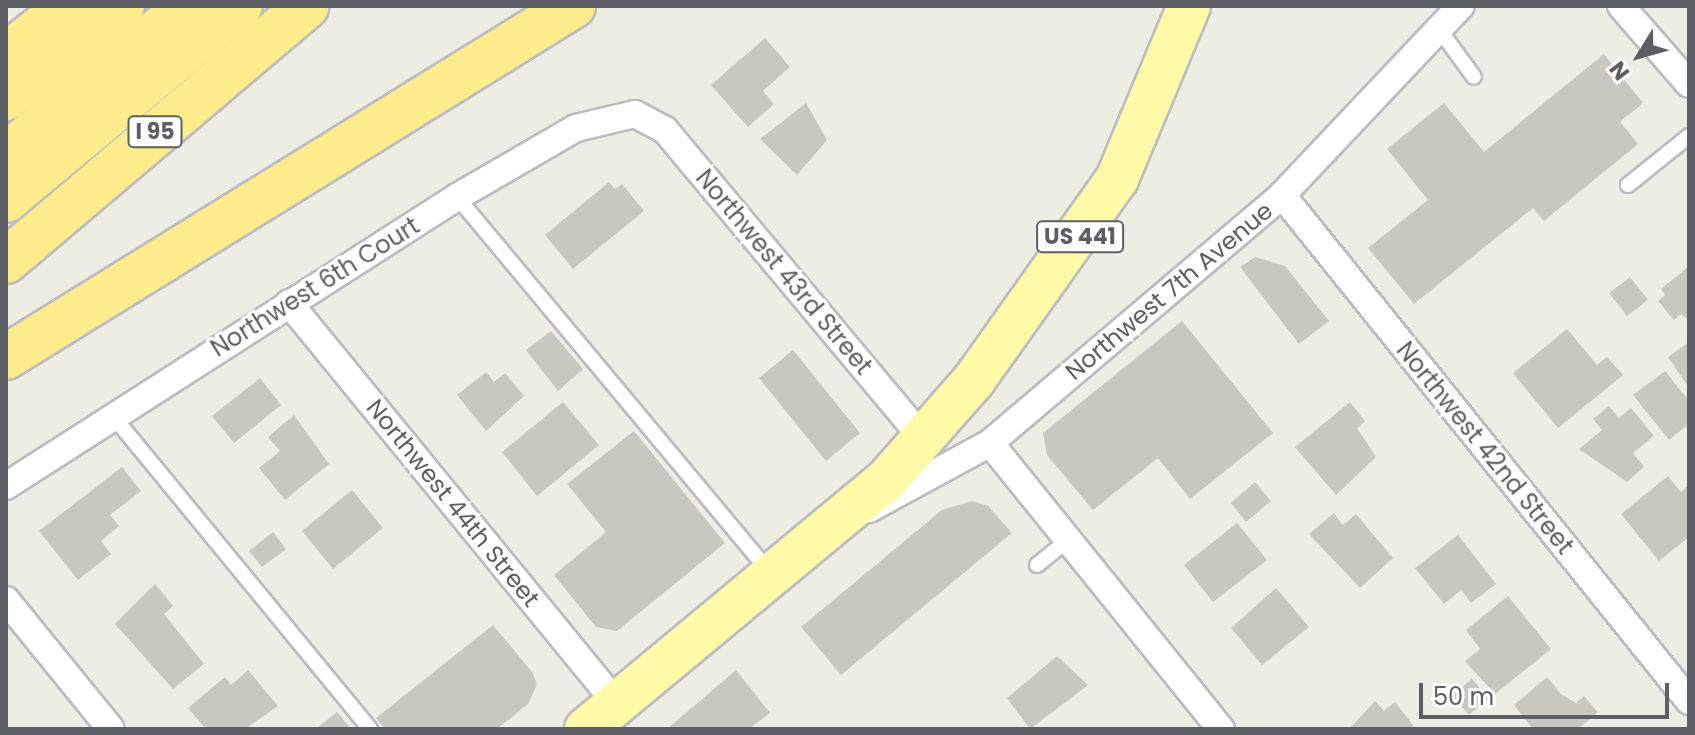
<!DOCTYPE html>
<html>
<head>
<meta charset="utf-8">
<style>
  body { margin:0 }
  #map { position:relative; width:1695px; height:735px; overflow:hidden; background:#eeede3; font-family:Poppins,sans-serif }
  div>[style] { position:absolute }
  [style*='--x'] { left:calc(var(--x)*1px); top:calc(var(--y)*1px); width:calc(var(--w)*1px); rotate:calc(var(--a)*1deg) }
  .building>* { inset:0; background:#c9c7c0 }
  .roads { filter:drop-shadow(2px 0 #bbbcc2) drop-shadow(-2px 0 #bbbcc2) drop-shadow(0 2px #bbbcc2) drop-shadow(0 -2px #bbbcc2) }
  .lane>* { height:14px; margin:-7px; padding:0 7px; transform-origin:7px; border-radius:7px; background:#fff }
  .street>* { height:26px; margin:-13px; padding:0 13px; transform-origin:13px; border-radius:13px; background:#fff }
  .primary>* { height:42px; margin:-21px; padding:0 21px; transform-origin:21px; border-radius:21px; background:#fffaa7 }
  .highway>* { height:44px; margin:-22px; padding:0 22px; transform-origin:22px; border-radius:22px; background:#fdec8b }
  span { translate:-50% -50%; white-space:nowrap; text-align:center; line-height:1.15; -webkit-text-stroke:6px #fff; paint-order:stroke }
  .shield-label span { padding:2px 6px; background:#fff; border:2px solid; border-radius:6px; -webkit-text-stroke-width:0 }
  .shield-label { font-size:22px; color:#5b5e64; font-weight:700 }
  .street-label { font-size:24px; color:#5b5e64 }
  .frame { position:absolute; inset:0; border:8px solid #5b5e64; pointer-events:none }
  .north { position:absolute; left:1599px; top:16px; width:80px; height:80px; -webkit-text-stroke:6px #fff; paint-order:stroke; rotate:233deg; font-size:22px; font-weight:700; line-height:32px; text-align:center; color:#5b5e64 }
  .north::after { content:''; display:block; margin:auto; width:28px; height:36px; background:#5b5e64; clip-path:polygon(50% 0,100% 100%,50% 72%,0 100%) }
  .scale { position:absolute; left:1419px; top:683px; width:250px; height:36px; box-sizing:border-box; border:4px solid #5b5e64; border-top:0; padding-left:10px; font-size:24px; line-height:28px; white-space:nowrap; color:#5b5e64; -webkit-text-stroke:6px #fff; paint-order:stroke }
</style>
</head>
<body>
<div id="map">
  <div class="building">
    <div style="clip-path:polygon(765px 38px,790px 67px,763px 91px,774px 104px,748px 127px,711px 85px)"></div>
    <div style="clip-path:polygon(1604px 54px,1643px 103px,1620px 122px,1638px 144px,1544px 221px,1533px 208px,1414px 304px,1368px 248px,1428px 200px,1387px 149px,1444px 103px,1484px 152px)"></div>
    <div style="clip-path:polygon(806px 103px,827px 140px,797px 175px,760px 139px)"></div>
    <div style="clip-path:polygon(609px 182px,615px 189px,622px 184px,644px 211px,573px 269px,545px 235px)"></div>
    <div style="clip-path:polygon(1255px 257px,1285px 266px,1329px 321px,1299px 344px,1240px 267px)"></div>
    <div style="clip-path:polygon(1689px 266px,1689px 320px,1681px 314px,1674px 320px,1658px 301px,1665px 295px,1661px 289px)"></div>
    <div style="clip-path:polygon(1630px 277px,1648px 300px,1627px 316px,1609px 293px)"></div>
    <div style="clip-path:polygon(1182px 321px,1273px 433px,1190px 499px,1158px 458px,1093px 510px,1047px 455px,1043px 433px)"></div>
    <div style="clip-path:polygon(1567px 329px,1597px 365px,1607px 357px,1623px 375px,1558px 428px,1513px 373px)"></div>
    <div style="clip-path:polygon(551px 331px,583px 369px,558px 391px,526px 350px)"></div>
    <div style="clip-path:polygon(1689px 342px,1689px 388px,1668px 357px)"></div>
    <div style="clip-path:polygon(793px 350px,860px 433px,826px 461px,759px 378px)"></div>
    <div style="clip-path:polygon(1665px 371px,1689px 401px,1689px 424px,1669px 440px,1633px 395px)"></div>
    <div style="clip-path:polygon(486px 372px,494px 382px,505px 373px,524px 396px,486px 431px,457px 395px)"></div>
    <div style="clip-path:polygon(260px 378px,281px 405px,234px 443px,212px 416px)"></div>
    <div style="clip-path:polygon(563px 402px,599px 445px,537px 496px,502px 452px)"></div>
    <div style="clip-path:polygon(1350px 402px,1365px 421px,1357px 428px,1376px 457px,1336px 495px,1295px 447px)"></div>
    <div style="clip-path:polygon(1609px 406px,1619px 418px,1631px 408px,1654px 436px,1633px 453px,1644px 467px,1627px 482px,1579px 449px,1602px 430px,1593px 419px)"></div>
    <div style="clip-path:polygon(294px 415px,329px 464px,285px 500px,259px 468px,280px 451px,268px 437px)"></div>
    <div style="clip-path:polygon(634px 431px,725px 543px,617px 631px,596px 627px,554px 575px,606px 532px,567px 484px)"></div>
    <div style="clip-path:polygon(122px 467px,141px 491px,110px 515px,119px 526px,101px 541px,111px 554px,78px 580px,39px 531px)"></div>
    <div style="clip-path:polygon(1668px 476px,1681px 492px,1689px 485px,1689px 537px,1659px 561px,1621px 514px)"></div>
    <div style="clip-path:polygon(1255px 482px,1271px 501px,1246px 522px,1231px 503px)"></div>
    <div style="clip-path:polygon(352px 490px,383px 528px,333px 569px,302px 531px)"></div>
    <div style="clip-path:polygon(972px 501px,988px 506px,1012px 533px,841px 675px,801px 627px,942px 510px)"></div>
    <div style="clip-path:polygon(1334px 513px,1343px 525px,1356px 514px,1393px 558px,1360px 588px,1309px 534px)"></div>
    <div style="clip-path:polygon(1237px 523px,1267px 560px,1213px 602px,1184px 565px)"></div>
    <div style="clip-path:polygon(273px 532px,286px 549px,262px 567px,249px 551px)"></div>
    <div style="clip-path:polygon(1458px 535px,1496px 584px,1471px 603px,1461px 590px,1444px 604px,1415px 568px)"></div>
    <div style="clip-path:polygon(155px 584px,173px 606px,164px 614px,204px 664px,173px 689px,115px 624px)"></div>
    <div style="clip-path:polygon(1276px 588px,1309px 627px,1262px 665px,1231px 628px)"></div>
    <div style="clip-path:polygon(1508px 596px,1551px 649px,1495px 694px,1465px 661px,1480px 649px,1466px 630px)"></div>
    <div style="clip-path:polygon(493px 625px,532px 672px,537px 684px,528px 704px,497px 729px,385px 729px,376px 718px)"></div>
    <div style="clip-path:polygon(1057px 656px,1088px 685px,1030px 729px,1007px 698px)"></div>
    <div style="clip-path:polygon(248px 670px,278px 706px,245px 729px,206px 729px,188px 708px,225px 677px,231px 685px)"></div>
    <div style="clip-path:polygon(736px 670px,770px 713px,749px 729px,667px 729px)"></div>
    <div style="clip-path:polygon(1547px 677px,1561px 694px,1576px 703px,1584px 696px,1598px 712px,1578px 729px,1533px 729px,1514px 705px)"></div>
    <div style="clip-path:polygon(1472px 679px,1489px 699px,1469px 715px,1452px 695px)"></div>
    <div style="clip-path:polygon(1375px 701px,1384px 711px,1395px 702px,1416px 729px,1349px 729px)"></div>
    <div style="clip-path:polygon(337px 712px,351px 729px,316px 729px)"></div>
  </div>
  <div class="roads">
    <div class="lane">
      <div style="--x:1439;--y:29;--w:59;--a:53.9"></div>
      <div style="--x:1628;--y:185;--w:78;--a:-38.8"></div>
      <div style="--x:457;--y:197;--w:487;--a:50.2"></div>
      <div style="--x:113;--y:416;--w:405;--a:50.6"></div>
      <div style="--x:1037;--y:565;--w:40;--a:-39"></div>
    </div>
    <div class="street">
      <div style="--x:1621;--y:6;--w:103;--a:48.9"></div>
      <div style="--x:1282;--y:195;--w:649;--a:51.19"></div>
      <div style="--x:289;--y:303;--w:518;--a:50.72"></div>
      <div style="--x:990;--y:443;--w:368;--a:51.1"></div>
      <div style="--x:6;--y:486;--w:536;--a:-32.65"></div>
      <div style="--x:457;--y:197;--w:138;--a:-30.1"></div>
      <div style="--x:576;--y:128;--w:61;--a:-13.3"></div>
      <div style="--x:635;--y:114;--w:34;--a:28"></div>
      <div style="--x:665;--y:130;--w:404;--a:50.1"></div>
      <div style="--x:869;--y:509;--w:138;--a:-28.6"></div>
      <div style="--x:990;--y:443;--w:383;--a:-40.3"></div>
      <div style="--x:1282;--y:195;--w:260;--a:-46.6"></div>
      <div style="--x:6;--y:600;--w:166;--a:50.9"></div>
    </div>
    <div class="primary">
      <div style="--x:586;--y:729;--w:391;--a:-39.7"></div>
      <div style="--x:887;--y:479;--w:132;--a:-48.7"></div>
      <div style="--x:974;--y:380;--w:247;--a:-54.6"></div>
      <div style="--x:1117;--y:179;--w:187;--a:-67.4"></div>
    </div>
    <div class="highway">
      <div style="--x:6;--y:55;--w:80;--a:-37.9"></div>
      <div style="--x:6;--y:98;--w:148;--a:-38.4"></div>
      <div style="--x:6;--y:155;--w:235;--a:-39.3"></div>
      <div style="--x:6;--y:200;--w:304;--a:-39.7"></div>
      <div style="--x:6;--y:261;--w:394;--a:-40.3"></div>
      <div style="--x:6;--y:357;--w:667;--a:-31.76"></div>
    </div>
  </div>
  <div class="shield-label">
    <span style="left:155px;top:132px">I 95</span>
    <span style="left:1080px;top:237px">US 441</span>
  </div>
  <div class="street-label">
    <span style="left:784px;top:272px;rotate:50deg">Northwest 43rd Street</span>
    <span style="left:315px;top:287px;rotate:-32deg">Northwest 6th Court</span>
    <span style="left:1169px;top:291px;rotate:-40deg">Northwest 7th Avenue</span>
    <span style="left:1485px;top:448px;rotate:51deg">Northwest 42nd Street</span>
    <span style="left:453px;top:503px;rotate:51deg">Northwest 44th Street</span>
  </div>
  <div class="frame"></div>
  <div class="north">N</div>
  <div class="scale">50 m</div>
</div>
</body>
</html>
